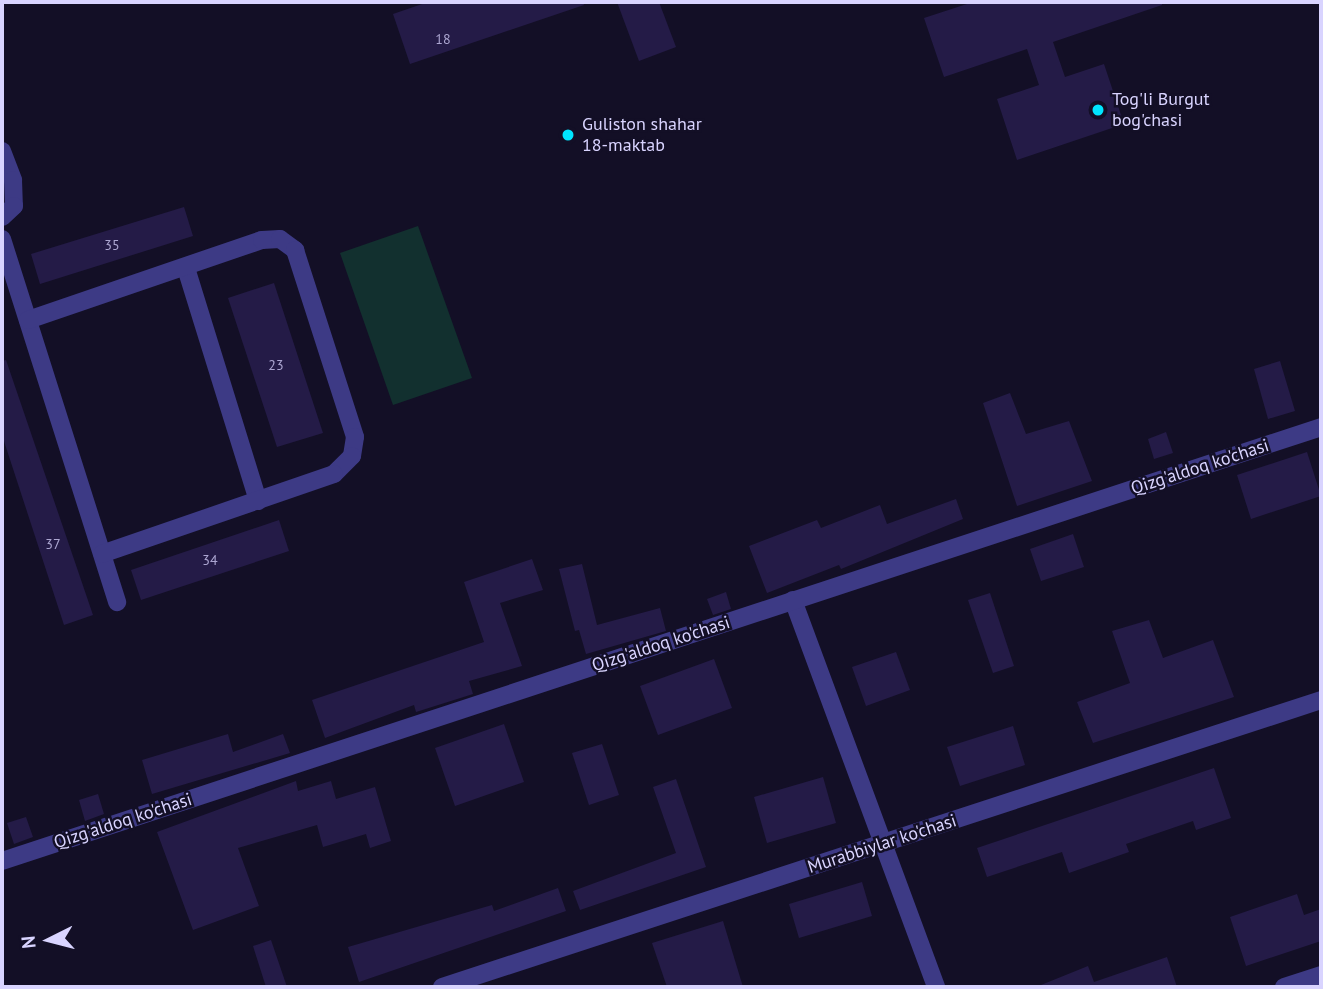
<!DOCTYPE html>
<html>
<head>
<meta charset="utf-8">
<style>
  body { margin:0 }
  #map { position:relative; width:1323px; height:989px; overflow:hidden; background:#130f26; font-family:"PT Sans",sans-serif }
  div>[style] { position:absolute }
  [style*='--x'] { left:calc(var(--x)*1px); top:calc(var(--y)*1px); width:calc(var(--w)*1px); rotate:calc(var(--a)*1deg) }
  .green>* { inset:0; background:#12302f }
  .building>* { inset:0; background:#241b47 }
  .street>* { height:18px; margin:-9px; padding:0 9px; transform-origin:9px; border-radius:9px; background:#3d3a85 }
  .dots>* { width:19px; height:19px; translate:-50% -50%; box-sizing:border-box; border:4px solid #130f26; border-radius:50% }
  span { translate:-50% -50%; white-space:nowrap; text-align:center; line-height:1.15; -webkit-text-stroke:5px #130f26; paint-order:stroke }
  .number-label { font-size:14px; color:#aca6d1 }
  .number-label span { -webkit-text-stroke-width:0 }
  .poi-label { font-size:18px; color:#d9d4ff }
  .left { translate:0 -50%; text-align:left }
  .street-label { font-size:18px; color:#d9d4ff }
  .frame { position:absolute; inset:0; border:4px solid #d9d4ff; pointer-events:none }
  .north { position:absolute; left:14px; top:905px; width:70px; height:70px; -webkit-text-stroke:5px #130f26; paint-order:stroke; rotate:264deg; font-size:19px; font-weight:700; line-height:28px; text-align:center; color:#d9d4ff }
  .north::after { content:''; display:block; margin:auto; width:24px; height:32px; background:#d9d4ff; clip-path:polygon(50% 0,100% 100%,50% 72%,0 100%) }
</style>
</head>
<body>
<div id="map">
  <div class="green">
    <div style="clip-path:polygon(418px 226px,472px 378px,393px 405px,340px 253px)"></div>
  </div>
  <div class="building">
    <div style="clip-path:polygon(428px 2px,583px 2px,584px 5px,410px 64px,393px 14px)"></div>
    <div style="clip-path:polygon(617px 2px,659px 2px,676px 47px,639px 61px)"></div>
    <div style="clip-path:polygon(973px 2px,1162px 2px,1162px 5px,1053px 42px,1065px 77px,1104px 64px,1124px 124px,1017px 160px,997px 99px,1039px 85px,1027px 49px,944px 77px,924px 18px)"></div>
    <div style="clip-path:polygon(184px 207px,193px 236px,40px 284px,31px 254px)"></div>
    <div style="clip-path:polygon(274px 283px,323px 433px,277px 447px,228px 298px)"></div>
    <div style="clip-path:polygon(6px 360px,93px 615px,64px 625px,2px 435px,2px 361px)"></div>
    <div style="clip-path:polygon(1280px 361px,1295px 411px,1268px 419px,1254px 369px)"></div>
    <div style="clip-path:polygon(1010px 393px,1026px 434px,1069px 421px,1092px 481px,1017px 506px,983px 403px)"></div>
    <div style="clip-path:polygon(1166px 432px,1173px 453px,1154px 459px,1148px 439px)"></div>
    <div style="clip-path:polygon(1307px 452px,1321px 496px,1251px 519px,1237px 475px)"></div>
    <div style="clip-path:polygon(956px 499px,963px 519px,841px 569px,839px 565px,767px 593px,749px 546px,817px 520px,821px 528px,880px 505px,887px 524px)"></div>
    <div style="clip-path:polygon(279px 520px,289px 551px,141px 600px,131px 570px)"></div>
    <div style="clip-path:polygon(1073px 534px,1084px 567px,1041px 581px,1030px 549px)"></div>
    <div style="clip-path:polygon(532px 559px,543px 590px,500px 603px,522px 666px,469px 681px,473px 694px,416px 712px,414px 705px,325px 738px,312px 700px,484px 642px,464px 582px)"></div>
    <div style="clip-path:polygon(582px 564px,597px 625px,660px 608px,666px 631px,586px 654px,579px 630px,575px 631px,559px 569px)"></div>
    <div style="clip-path:polygon(726px 592px,731px 609px,713px 615px,707px 599px)"></div>
    <div style="clip-path:polygon(990px 593px,1014px 666px,993px 673px,968px 600px)"></div>
    <div style="clip-path:polygon(1149px 620px,1163px 658px,1213px 640px,1234px 697px,1093px 743px,1077px 702px,1130px 683px,1112px 631px)"></div>
    <div style="clip-path:polygon(896px 652px,910px 690px,866px 706px,852px 667px)"></div>
    <div style="clip-path:polygon(714px 659px,732px 708px,658px 735px,640px 686px)"></div>
    <div style="clip-path:polygon(504px 724px,524px 782px,455px 806px,435px 748px)"></div>
    <div style="clip-path:polygon(1013px 726px,1025px 765px,960px 786px,947px 747px)"></div>
    <div style="clip-path:polygon(228px 734px,233px 752px,283px 734px,290px 753px,152px 794px,142px 760px)"></div>
    <div style="clip-path:polygon(602px 744px,619px 795px,589px 805px,572px 753px)"></div>
    <div style="clip-path:polygon(1214px 768px,1231px 818px,1196px 830px,1193px 821px,1126px 844px,1129px 852px,1069px 873px,1062px 852px,987px 877px,977px 848px)"></div>
    <div style="clip-path:polygon(823px 777px,836px 823px,767px 843px,754px 797px)"></div>
    <div style="clip-path:polygon(676px 779px,706px 867px,580px 910px,573px 891px,676px 853px,653px 787px)"></div>
    <div style="clip-path:polygon(296px 781px,298px 791px,331px 781px,336px 799px,375px 787px,391px 841px,370px 848px,366px 834px,323px 847px,317px 825px,238px 848px,259px 906px,193px 930px,157px 832px)"></div>
    <div style="clip-path:polygon(98px 794px,104px 814px,85px 821px,79px 800px)"></div>
    <div style="clip-path:polygon(26px 817px,33px 837px,14px 844px,7px 823px)"></div>
    <div style="clip-path:polygon(862px 882px,872px 916px,799px 938px,789px 904px)"></div>
    <div style="clip-path:polygon(558px 888px,566px 911px,359px 982px,348px 947px,492px 905px,494px 911px)"></div>
    <div style="clip-path:polygon(1297px 894px,1304px 915px,1321px 909px,1321px 941px,1246px 966px,1230px 917px)"></div>
    <div style="clip-path:polygon(723px 921px,743px 987px,667px 987px,652px 943px)"></div>
    <div style="clip-path:polygon(271px 940px,287px 987px,266px 987px,253px 946px)"></div>
    <div style="clip-path:polygon(1167px 957px,1177px 987px,1036px 987px,1088px 966px,1094px 982px)"></div>
  </div>
  <div class="street">
    <div style="--x:2;--y:151;--w:31;--a:69"></div>
    <div style="--x:13;--y:180;--w:26;--a:88"></div>
    <div style="--x:14;--y:206;--w:16;--a:137"></div>
    <div style="--x:2;--y:239;--w:381;--a:72.4"></div>
    <div style="--x:186;--y:268;--w:244;--a:72.8"></div>
    <div style="--x:28;--y:320;--w:247;--a:-18.9"></div>
    <div style="--x:262;--y:240;--w:18;--a:-3"></div>
    <div style="--x:280;--y:239;--w:19;--a:36"></div>
    <div style="--x:295;--y:250;--w:196;--a:72.2"></div>
    <div style="--x:355;--y:437;--w:19;--a:99"></div>
    <div style="--x:352;--y:456;--w:25;--a:135"></div>
    <div style="--x:334;--y:474;--w:245;--a:161"></div>
    <div style="--x:793;--y:600;--w:413;--a:69.7"></div>
    <div style="--x:2;--y:861;--w:1389;--a:-18.21"></div>
    <div style="--x:442;--y:987;--w:925;--a:-18.08"></div>
    <div style="--x:1284;--y:987;--w:39;--a:-18"></div>
  </div>
  <div class="dots">
    <div style="left:1098px;top:110px;background:#00e5ff"></div>
    <div style="left:568px;top:135px;background:#00e5ff"></div>
  </div>
  <div class="number-label">
    <span style="left:443px;top:39px">18</span>
    <span style="left:112px;top:245px">35</span>
    <span style="left:276px;top:365px">23</span>
    <span style="left:53px;top:544px">37</span>
    <span style="left:210px;top:560px">34</span>
  </div>
  <div class="poi-label">
    <span class="left" style="left:1112px;top:110px">Tog'li Burgut<br>bog'chasi</span>
    <span class="left" style="left:582px;top:135px">Guliston shahar<br>18-maktab</span>
  </div>
  <div class="street-label">
    <span style="left:1200px;top:467px;rotate:-18deg">Qizg'aldoq ko'chasi</span>
    <span style="left:661px;top:644px;rotate:-18deg">Qizg'aldoq ko'chasi</span>
    <span style="left:123px;top:821px;rotate:-18deg">Qizg'aldoq ko'chasi</span>
    <span style="left:882px;top:844px;rotate:-18deg">Murabbiylar ko'chasi</span>
  </div>
  <div class="frame"></div>
  <div class="north">N</div>
</div>
</body>
</html>
